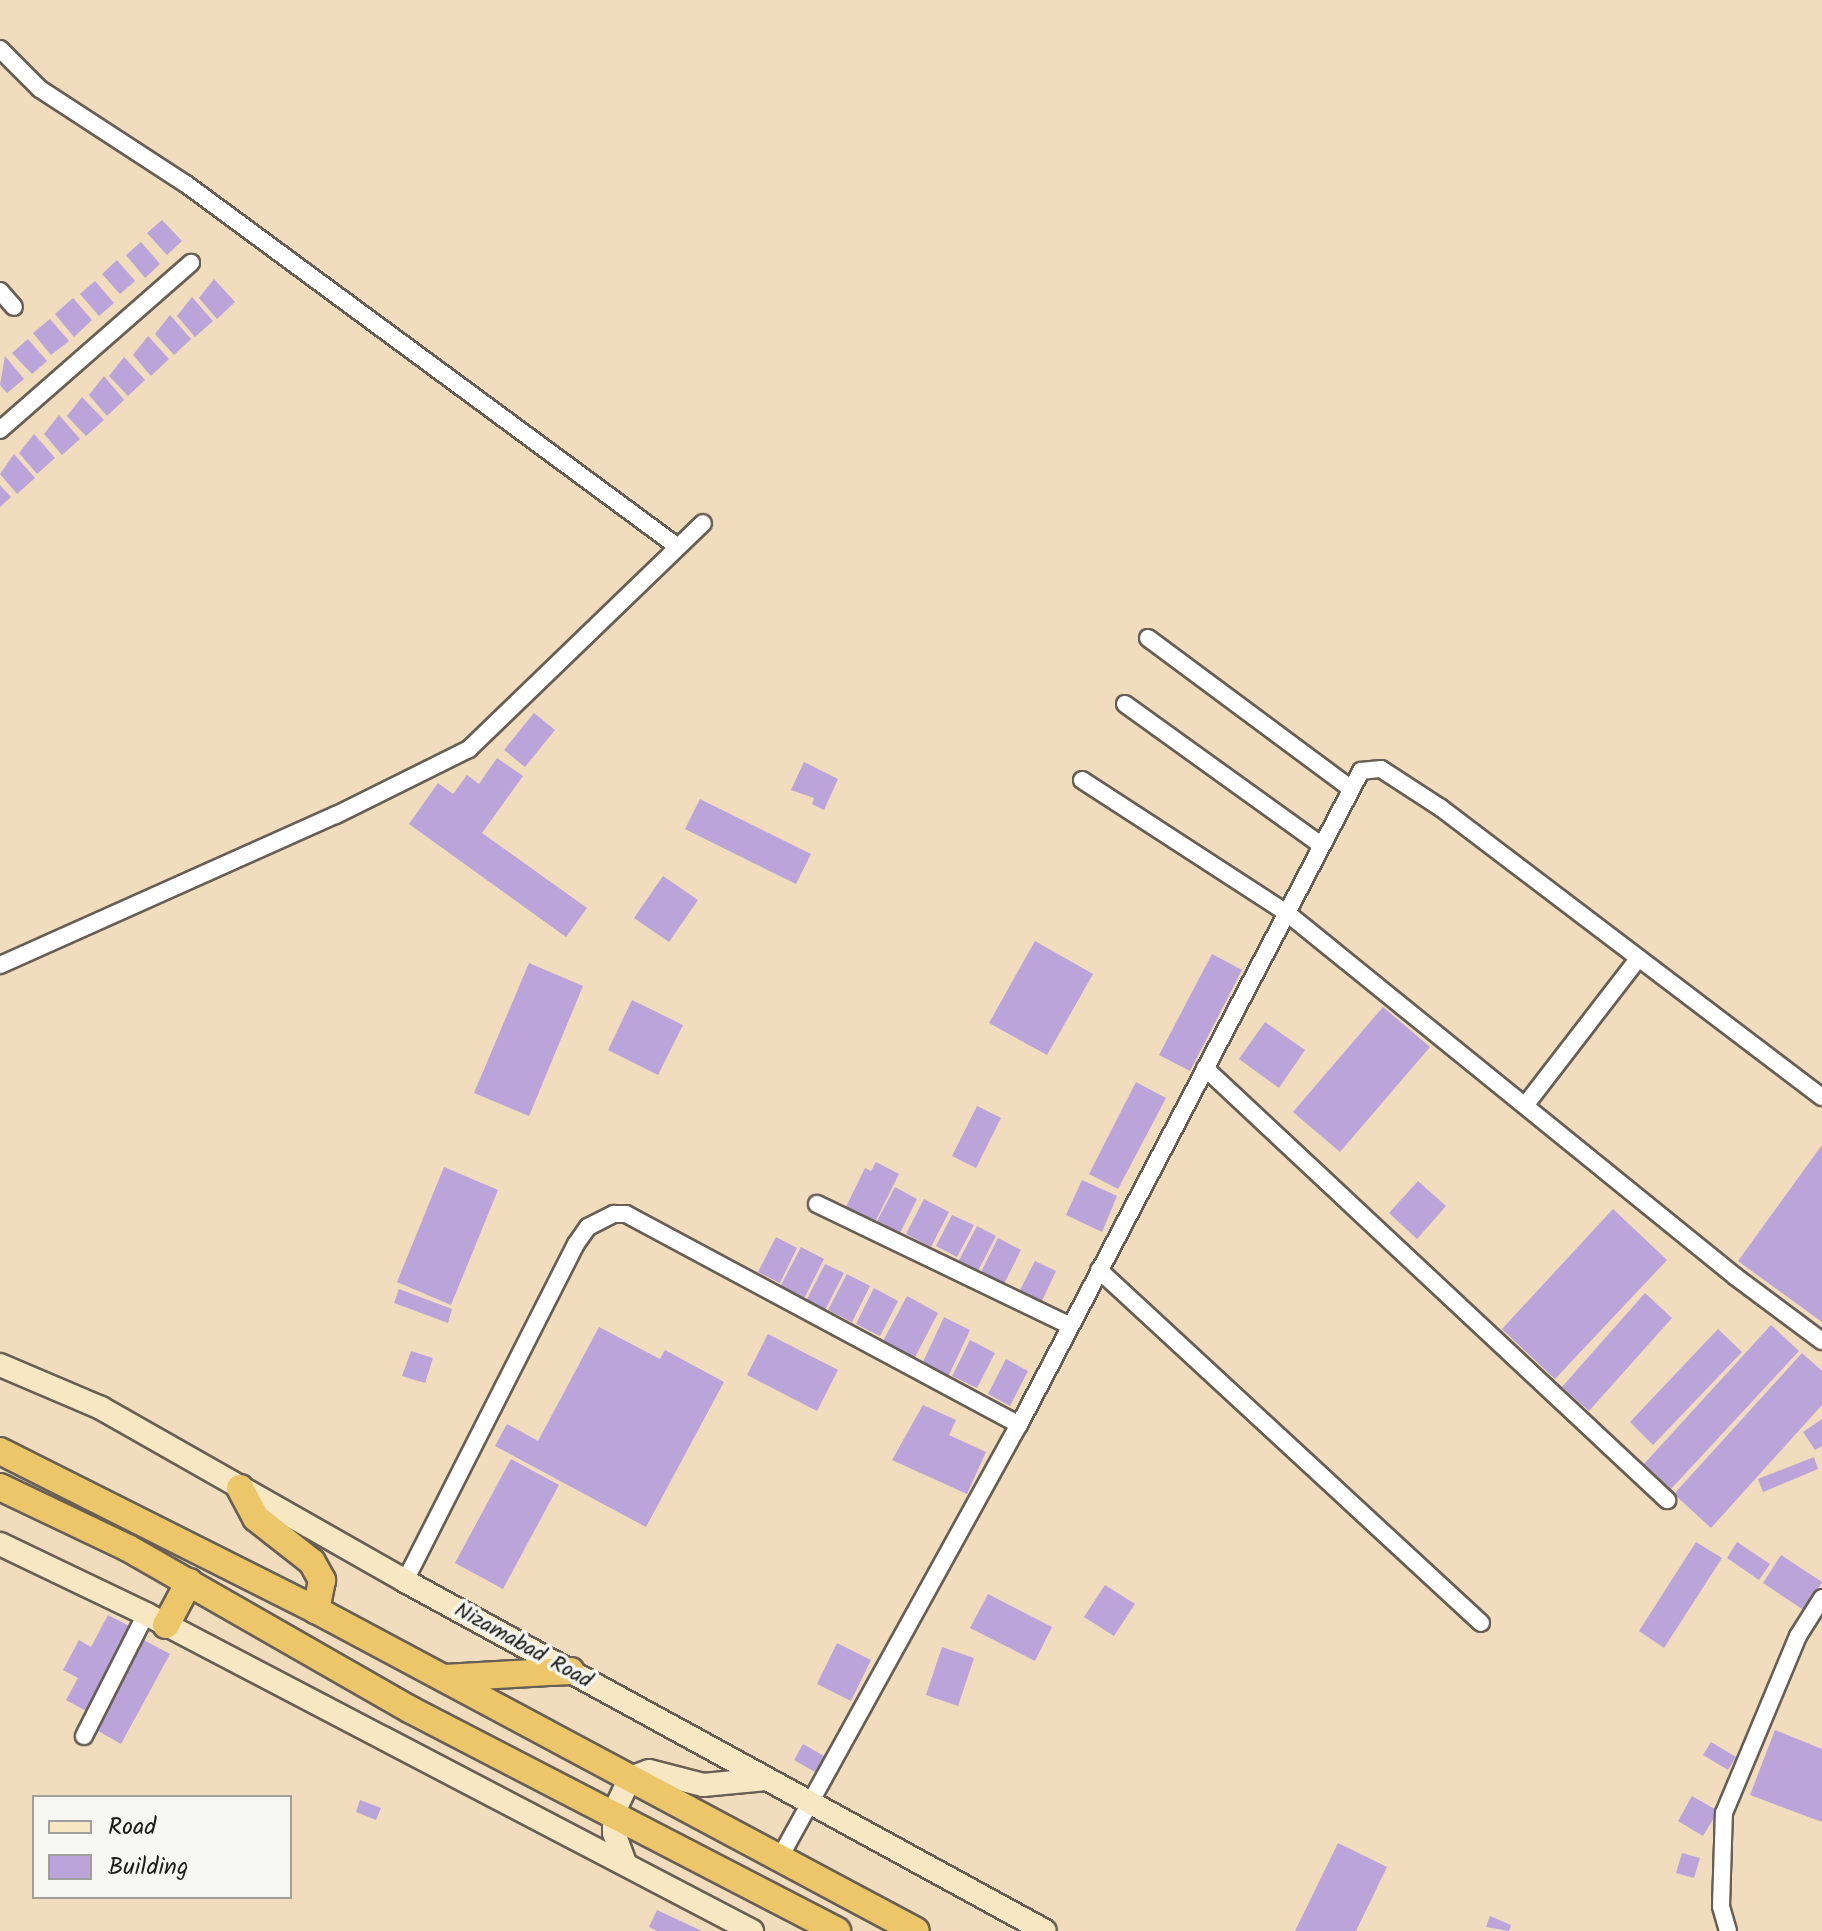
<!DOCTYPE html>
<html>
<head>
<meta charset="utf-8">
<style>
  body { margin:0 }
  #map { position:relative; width:1822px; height:1931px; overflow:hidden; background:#f1dcbe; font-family:Kalam,sans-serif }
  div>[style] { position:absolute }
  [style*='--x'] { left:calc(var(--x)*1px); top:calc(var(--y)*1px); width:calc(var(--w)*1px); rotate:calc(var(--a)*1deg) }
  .building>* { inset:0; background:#baa4da }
  .roads { filter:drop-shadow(2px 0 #675f55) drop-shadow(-2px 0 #675f55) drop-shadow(0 2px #675f55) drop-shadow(0 -2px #675f55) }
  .minor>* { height:16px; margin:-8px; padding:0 8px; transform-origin:8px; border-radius:8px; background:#fff }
  .secondary>* { height:22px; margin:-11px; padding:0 11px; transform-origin:11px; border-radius:11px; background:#f7e8c3 }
  .trunk>* { height:26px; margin:-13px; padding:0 13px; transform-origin:13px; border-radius:13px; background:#ecc669 }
  span { translate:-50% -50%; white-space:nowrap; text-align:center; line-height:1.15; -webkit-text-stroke:7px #f6f6f2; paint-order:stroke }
  .street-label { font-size:22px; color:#1c1c1c }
  .legend { position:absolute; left:32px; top:1795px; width:260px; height:104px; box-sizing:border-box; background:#f6f6f2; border:2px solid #9f9f9c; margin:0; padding:10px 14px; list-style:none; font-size:24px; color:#1c1c1c }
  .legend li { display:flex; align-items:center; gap:16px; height:40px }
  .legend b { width:40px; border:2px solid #9f9f9c }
</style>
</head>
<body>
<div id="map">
  <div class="building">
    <div style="clip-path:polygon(162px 220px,182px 241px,167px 255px,147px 233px)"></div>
    <div style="clip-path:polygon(141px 242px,160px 264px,145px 278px,126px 255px)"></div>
    <div style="clip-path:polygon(117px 260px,135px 281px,120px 294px,102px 274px)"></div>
    <div style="clip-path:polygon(214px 279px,235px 302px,217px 319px,199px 298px)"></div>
    <div style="clip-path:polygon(95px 281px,114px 303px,99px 316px,80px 294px)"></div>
    <div style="clip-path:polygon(192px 297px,213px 321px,195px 337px,177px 316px)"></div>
    <div style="clip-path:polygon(73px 298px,92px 320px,74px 337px,55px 314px)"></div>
    <div style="clip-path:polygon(170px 315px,191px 339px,174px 355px,155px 334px)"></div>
    <div style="clip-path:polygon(50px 319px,69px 341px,51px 355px,33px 333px)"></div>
    <div style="clip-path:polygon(148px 336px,169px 359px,151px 376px,133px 355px)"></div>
    <div style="clip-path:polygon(28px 339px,47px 361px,32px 374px,12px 353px)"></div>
    <div style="clip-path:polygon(5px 356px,24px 379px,7px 393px,0 385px)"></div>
    <div style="clip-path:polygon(124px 357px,145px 380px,128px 396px,109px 376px)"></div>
    <div style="clip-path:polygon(104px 376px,124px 400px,107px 416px,89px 395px)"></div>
    <div style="clip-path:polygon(82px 397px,104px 420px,86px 436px,67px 416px)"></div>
    <div style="clip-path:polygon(59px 415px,80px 439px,62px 455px,44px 434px)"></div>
    <div style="clip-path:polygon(34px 434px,55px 458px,37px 474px,19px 453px)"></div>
    <div style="clip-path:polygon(14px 454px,35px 478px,17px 494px,0 474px)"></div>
    <div style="clip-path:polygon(0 485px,11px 497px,0 507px)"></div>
    <div style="clip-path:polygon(534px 713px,555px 730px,525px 767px,504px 750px)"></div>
    <div style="clip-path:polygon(497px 758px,523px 776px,482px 833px,587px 908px,566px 937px,409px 824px,438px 783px,453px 794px,467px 775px,479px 784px)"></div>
    <div style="clip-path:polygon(804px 762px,838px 779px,824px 810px,812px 804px,814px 798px,791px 790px)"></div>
    <div style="clip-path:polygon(700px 799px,811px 854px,796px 884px,685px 829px)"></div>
    <div style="clip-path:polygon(663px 876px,698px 900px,669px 942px,634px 918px)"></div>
    <div style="clip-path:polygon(1035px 941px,1093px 974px,1047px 1055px,989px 1023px)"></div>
    <div style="clip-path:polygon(1212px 954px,1242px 970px,1190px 1071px,1159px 1055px)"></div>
    <div style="clip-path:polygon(529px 963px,583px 986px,529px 1116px,474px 1093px)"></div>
    <div style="clip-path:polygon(632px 1000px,683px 1025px,658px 1075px,608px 1050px)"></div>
    <div style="clip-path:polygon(1383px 1007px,1430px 1047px,1340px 1152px,1293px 1112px)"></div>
    <div style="clip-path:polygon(1265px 1022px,1305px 1050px,1279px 1088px,1239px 1059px)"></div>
    <div style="clip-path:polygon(1136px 1082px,1166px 1098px,1118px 1189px,1089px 1174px)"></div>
    <div style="clip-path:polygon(977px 1106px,1001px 1118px,976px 1168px,952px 1156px)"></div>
    <div style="clip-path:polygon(1822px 1145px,1822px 1322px,1738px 1261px)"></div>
    <div style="clip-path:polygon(876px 1162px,899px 1174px,872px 1228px,843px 1213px,865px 1168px,871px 1171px)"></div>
    <div style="clip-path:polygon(444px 1167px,498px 1190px,451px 1305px,397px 1282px)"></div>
    <div style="clip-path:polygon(1082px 1180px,1117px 1196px,1102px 1232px,1066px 1215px)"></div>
    <div style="clip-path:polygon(1418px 1181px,1446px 1206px,1417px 1239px,1389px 1213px)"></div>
    <div style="clip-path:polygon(895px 1187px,917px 1199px,900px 1233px,877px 1221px)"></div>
    <div style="clip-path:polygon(924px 1199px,949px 1212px,931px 1247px,906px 1234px)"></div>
    <div style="clip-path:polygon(1613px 1209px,1667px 1260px,1555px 1379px,1502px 1329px)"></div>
    <div style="clip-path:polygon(952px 1215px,974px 1225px,957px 1257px,936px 1246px)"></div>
    <div style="clip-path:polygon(977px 1226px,996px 1236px,978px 1271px,958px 1262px)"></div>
    <div style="clip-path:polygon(776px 1237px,797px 1248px,780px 1283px,758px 1272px)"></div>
    <div style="clip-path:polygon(998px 1238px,1021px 1250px,1003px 1286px,980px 1274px)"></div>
    <div style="clip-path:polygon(801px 1247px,824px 1259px,804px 1299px,780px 1287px)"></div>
    <div style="clip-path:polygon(1035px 1261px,1056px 1271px,1041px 1303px,1019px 1292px)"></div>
    <div style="clip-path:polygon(825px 1264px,844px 1273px,825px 1310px,806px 1301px)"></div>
    <div style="clip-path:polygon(847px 1274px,870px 1286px,852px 1322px,828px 1310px)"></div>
    <div style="clip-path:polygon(874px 1288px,898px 1301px,880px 1336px,856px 1324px)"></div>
    <div style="clip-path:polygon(399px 1289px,452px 1309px,448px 1323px,394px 1303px)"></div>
    <div style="clip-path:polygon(1645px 1293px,1672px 1318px,1589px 1411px,1562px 1387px)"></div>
    <div style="clip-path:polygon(907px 1296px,938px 1313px,913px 1361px,881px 1345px)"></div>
    <div style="clip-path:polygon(944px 1317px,970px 1330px,948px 1377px,922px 1364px)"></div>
    <div style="clip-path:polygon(1771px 1325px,1799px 1351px,1671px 1489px,1644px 1464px)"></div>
    <div style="clip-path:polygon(599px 1327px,660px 1359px,665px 1350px,724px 1382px,646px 1527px,495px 1446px,507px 1424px,538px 1441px)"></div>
    <div style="clip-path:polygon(1718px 1329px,1742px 1352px,1653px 1445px,1630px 1422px)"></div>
    <div style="clip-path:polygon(768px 1334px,838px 1370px,817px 1411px,747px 1375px)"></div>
    <div style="clip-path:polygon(970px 1340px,995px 1353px,977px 1388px,952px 1376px)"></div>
    <div style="clip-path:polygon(411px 1351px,433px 1358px,425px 1383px,402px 1376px)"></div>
    <div style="clip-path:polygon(1802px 1353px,1822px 1371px,1822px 1405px,1711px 1528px,1674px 1494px)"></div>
    <div style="clip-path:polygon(1006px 1359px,1028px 1371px,1010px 1406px,988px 1394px)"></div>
    <div style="clip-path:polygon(923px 1405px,956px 1420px,949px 1435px,986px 1452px,967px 1494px,892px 1460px)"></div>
    <div style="clip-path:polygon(1822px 1419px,1822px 1446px,1815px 1450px,1803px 1432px)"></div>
    <div style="clip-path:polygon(1814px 1457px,1818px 1469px,1763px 1492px,1758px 1479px)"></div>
    <div style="clip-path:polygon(511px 1459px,559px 1485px,503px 1589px,455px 1563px)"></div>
    <div style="clip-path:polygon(1696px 1542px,1722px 1558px,1664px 1648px,1639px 1631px)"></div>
    <div style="clip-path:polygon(1737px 1542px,1770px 1564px,1759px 1580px,1727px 1558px)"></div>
    <div style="clip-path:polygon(1781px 1555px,1822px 1582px,1805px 1611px,1763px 1583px)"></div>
    <div style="clip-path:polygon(1105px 1585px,1135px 1604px,1114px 1636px,1084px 1617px)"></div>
    <div style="clip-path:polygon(988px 1594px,1052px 1627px,1035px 1661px,970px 1628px)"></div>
    <div style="clip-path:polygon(108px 1615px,133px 1628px,88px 1712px,66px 1700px,78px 1678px,63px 1670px,79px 1640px,91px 1647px)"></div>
    <div style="clip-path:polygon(142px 1639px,170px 1654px,121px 1744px,93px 1728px)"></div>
    <div style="clip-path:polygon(837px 1643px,871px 1660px,851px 1701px,817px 1684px)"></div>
    <div style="clip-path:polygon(942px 1647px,974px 1658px,958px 1706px,926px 1695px)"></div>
    <div style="clip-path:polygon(1775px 1730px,1822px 1749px,1822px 1822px,1750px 1795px)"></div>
    <div style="clip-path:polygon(1711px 1742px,1736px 1757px,1728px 1770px,1703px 1755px)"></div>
    <div style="clip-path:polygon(803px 1744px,831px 1760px,822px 1776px,794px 1760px)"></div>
    <div style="clip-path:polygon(1692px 1796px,1718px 1811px,1703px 1836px,1678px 1821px)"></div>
    <div style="clip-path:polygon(360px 1800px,381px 1808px,376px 1820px,356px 1812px)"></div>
    <div style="clip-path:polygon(1338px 1843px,1387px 1867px,1356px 1931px,1295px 1931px)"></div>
    <div style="clip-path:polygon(1682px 1853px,1700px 1858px,1694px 1878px,1676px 1873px)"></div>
    <div style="clip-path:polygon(657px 1910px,702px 1931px,657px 1931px,649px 1927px)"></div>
    <div style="clip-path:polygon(1490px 1916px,1511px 1925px,1509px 1931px,1486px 1927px)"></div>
  </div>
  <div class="roads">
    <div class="minor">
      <div style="--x:0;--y:49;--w:57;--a:45"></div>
      <div style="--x:40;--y:89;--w:174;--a:33.1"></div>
      <div style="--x:186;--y:184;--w:611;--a:36.42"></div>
      <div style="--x:0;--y:291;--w:21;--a:49"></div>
      <div style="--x:0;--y:430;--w:254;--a:-41.2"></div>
      <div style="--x:1148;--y:638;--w:252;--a:36.6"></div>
      <div style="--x:1125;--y:704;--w:241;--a:35.7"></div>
      <div style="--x:1082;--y:780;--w:244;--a:33"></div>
      <div style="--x:1287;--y:913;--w:578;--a:39.03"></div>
      <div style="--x:1736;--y:1277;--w:107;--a:36.7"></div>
      <div style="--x:0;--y:965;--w:368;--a:-24.1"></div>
      <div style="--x:336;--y:815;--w:148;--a:-26.4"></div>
      <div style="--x:469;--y:749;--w:325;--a:-44"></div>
      <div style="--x:1205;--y:1068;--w:633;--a:43.08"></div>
      <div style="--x:1527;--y:1103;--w:182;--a:-52.4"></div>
      <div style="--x:817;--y:1204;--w:281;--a:25.7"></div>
      <div style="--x:1099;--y:1270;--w:520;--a:42.74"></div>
      <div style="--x:405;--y:1581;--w:378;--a:-63.1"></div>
      <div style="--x:576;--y:1244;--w:21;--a:-55"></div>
      <div style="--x:588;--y:1227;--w:29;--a:-27"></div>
      <div style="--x:614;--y:1214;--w:12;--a:0"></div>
      <div style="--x:626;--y:1214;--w:446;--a:28.2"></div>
      <div style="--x:84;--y:1736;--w:137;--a:-63.1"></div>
      <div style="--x:779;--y:1859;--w:496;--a:-61.1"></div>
      <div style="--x:1019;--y:1425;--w:738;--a:-62.39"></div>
      <div style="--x:1361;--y:771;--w:20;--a:-6"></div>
      <div style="--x:1381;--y:769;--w:72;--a:33"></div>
      <div style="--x:1441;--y:808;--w:478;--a:37.2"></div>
      <div style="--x:1728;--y:1931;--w:26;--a:-106"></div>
      <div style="--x:1721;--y:1906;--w:93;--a:-88.2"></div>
      <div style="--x:1724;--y:1813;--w:192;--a:-67.3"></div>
      <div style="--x:1798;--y:1636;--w:45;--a:-57.7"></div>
    </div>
    <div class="secondary">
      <div style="--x:0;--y:1365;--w:110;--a:23.1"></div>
      <div style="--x:101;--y:1408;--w:350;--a:29.6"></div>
      <div style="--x:405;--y:1581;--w:729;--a:28.67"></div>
      <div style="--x:0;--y:1544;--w:162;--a:25.6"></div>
      <div style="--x:146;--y:1614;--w:684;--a:27.61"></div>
      <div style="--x:625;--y:1863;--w:32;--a:-110"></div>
      <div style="--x:614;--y:1833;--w:21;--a:-90"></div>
      <div style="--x:614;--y:1812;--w:38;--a:-65"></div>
      <div style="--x:630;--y:1778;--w:20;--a:-20"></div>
      <div style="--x:649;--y:1771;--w:56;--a:14.5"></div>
      <div style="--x:703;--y:1785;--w:64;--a:-5.4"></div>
    </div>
    <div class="trunk">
      <div style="--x:0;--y:1451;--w:354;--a:26.7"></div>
      <div style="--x:316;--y:1610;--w:680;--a:28.15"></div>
      <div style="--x:0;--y:1487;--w:142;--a:25.5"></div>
      <div style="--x:128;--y:1548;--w:326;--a:29.8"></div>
      <div style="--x:411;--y:1710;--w:480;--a:27.4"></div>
      <div style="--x:240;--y:1488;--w:34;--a:62"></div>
      <div style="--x:256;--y:1518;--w:71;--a:38.2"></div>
      <div style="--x:312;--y:1562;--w:21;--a:61"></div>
      <div style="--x:322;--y:1580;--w:31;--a:101"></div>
      <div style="--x:166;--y:1625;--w:49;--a:-61.9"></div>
      <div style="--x:444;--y:1678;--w:127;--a:-3.2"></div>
    </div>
  </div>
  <div class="street-label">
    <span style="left:523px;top:1646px;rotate:29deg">Nizamabad Road</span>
  </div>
  <ul class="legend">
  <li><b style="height:10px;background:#f7e8c3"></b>Road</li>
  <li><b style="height:22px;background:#baa4da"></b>Building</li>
  </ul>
</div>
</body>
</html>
